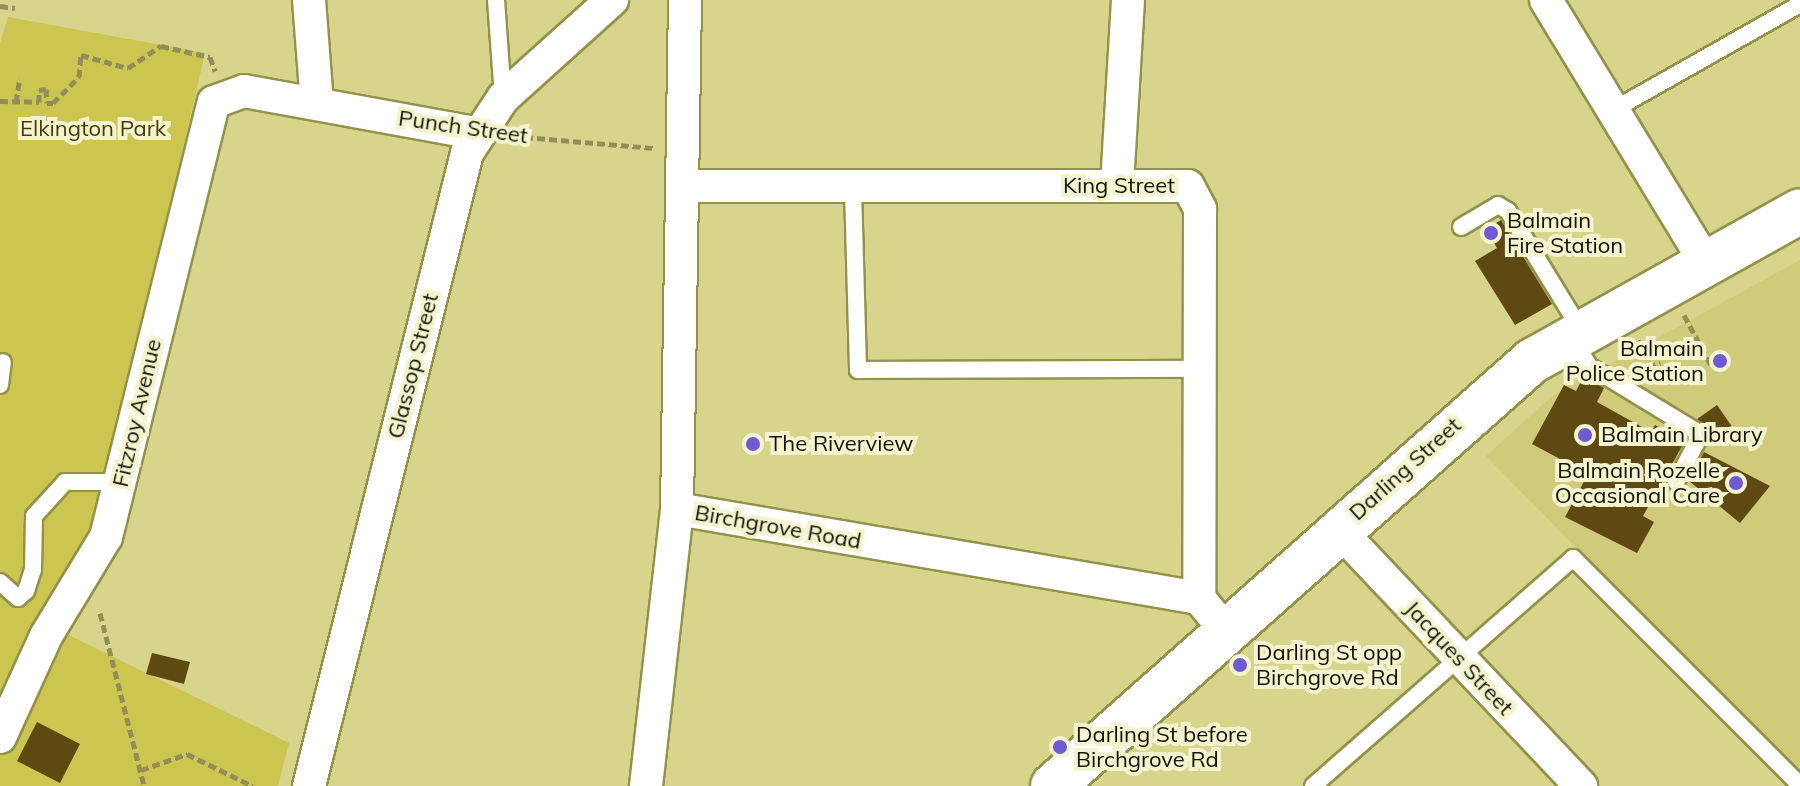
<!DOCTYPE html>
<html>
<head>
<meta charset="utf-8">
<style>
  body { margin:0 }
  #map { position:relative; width:1800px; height:786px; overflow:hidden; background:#d7d48b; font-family:Mulish,sans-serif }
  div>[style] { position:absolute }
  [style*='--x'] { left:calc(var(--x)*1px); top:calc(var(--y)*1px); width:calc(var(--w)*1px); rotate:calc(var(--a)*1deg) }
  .built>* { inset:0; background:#cfcb7a }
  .green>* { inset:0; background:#ccc651 }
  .building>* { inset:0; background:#5f4913 }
  .path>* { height:5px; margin-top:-2.5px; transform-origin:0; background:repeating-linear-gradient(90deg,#918e59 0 8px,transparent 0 12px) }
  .roads { filter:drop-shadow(2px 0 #949149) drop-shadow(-2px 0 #949149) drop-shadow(0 2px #949149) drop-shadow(0 -2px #949149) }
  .lane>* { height:16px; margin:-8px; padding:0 8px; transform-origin:8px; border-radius:8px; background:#fff }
  .street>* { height:32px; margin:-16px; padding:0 16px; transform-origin:16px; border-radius:16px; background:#fff }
  .secondary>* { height:44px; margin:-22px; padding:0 22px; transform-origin:22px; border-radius:22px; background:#fff }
  .dots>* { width:22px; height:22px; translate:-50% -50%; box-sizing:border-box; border:4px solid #f4f3cf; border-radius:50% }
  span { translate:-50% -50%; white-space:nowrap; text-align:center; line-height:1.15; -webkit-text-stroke:8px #f4f3cf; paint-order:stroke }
  .street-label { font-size:22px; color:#141200 }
  .park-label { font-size:22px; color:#423f05 }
  .poi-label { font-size:22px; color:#141200 }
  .left { translate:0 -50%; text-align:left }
  .right { translate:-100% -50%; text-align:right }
</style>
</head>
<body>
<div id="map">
  <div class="built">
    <div style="clip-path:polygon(1800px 260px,1800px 775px,1486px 456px,1552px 396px)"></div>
  </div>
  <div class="green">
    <div style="clip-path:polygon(8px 17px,205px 53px,104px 491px,92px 529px,42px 622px,289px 743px,278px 786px,0 786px,0 43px)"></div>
  </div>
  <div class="building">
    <div style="clip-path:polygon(1501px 220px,1552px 304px,1515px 325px,1475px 261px,1497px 248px,1486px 229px)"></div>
    <div style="clip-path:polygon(1584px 376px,1604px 388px,1597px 402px,1651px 432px,1655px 425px,1685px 441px,1643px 516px,1654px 522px,1637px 553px,1565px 517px,1588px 474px,1532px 444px,1564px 385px,1576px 391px)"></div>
    <div style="clip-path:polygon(1717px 405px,1733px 428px,1715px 440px,1697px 419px)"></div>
    <div style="clip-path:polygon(1704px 452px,1770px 486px,1740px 523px,1689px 481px)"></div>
    <div style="clip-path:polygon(152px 653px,190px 662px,184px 684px,146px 674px)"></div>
    <div style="clip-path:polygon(37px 722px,80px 744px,60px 783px,17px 761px)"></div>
  </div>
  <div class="path">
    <div style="--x:0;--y:6;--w:15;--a:8"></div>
    <div style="--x:0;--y:101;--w:39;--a:1"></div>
    <div style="--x:39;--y:102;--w:12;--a:-90"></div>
    <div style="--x:39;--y:90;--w:7;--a:-8"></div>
    <div style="--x:46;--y:89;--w:14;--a:86"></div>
    <div style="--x:47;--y:103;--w:6;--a:0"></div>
    <div style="--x:53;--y:103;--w:37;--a:-45"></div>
    <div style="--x:79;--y:77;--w:22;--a:-85"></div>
    <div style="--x:81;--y:55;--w:49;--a:15.5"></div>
    <div style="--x:128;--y:68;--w:40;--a:-34"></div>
    <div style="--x:161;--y:46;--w:50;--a:12.7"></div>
    <div style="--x:210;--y:57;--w:15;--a:70"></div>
    <div style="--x:16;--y:102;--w:24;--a:-81"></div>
    <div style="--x:513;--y:136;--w:142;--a:4.9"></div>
    <div style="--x:1684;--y:315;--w:59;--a:61.7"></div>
    <div style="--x:1638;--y:340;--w:46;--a:64"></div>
    <div style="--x:1648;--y:367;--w:13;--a:-18"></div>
    <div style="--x:100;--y:613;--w:179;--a:75.7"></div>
    <div style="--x:141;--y:770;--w:49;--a:-19.2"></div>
    <div style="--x:187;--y:754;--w:73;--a:25.9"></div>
  </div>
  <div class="roads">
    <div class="lane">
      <div style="--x:496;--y:0;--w:98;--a:85.9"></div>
      <div style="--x:1613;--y:110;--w:215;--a:-29.5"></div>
      <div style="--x:853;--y:189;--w:181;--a:88.4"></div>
      <div style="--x:858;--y:370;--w:344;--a:-0.2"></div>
      <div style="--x:1461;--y:227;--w:43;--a:-30.7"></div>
      <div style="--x:1498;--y:205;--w:12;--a:31"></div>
      <div style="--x:1508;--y:211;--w:140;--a:58.5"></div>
      <div style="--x:1574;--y:340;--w:30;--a:60"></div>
      <div style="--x:1589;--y:366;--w:131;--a:31.3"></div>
      <div style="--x:1701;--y:434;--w:54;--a:117.5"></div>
      <div style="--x:0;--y:385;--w:23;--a:-83"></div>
      <div style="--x:0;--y:582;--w:24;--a:42"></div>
      <div style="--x:18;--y:598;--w:11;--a:-41"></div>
      <div style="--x:26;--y:591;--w:22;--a:-72"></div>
      <div style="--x:33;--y:570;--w:54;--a:-88.9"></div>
      <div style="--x:34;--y:516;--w:46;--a:-47.6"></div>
      <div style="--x:65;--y:482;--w:57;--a:0"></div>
      <div style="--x:1313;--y:786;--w:346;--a:-41.2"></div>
      <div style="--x:1573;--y:558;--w:321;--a:45"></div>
    </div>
    <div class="street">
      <div style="--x:309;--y:0;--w:103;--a:85.6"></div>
      <div style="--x:1546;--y:0;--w:308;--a:58.7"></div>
      <div style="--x:1117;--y:185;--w:185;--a:-86.6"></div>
      <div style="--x:682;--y:186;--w:506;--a:0"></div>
      <div style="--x:1188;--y:186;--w:26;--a:62"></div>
      <div style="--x:1200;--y:209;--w:389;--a:90.1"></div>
      <div style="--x:677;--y:509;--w:530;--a:9.68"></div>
      <div style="--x:1199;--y:598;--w:19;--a:51"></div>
      <div style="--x:1338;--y:529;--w:354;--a:46.6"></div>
      <div style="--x:0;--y:737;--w:111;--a:-65.5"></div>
      <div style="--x:46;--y:636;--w:116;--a:-58.8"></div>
      <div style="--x:106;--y:537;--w:448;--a:-76.1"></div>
      <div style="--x:214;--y:102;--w:32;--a:-20"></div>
      <div style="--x:244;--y:91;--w:236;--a:10.3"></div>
      <div style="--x:309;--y:786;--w:652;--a:-75.99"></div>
      <div style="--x:467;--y:153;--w:66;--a:-56.8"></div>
      <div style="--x:503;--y:98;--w:147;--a:-42"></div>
      <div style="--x:646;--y:786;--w:279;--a:-83.6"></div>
      <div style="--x:677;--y:509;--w:509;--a:-89.1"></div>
    </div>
    <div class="secondary">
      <div style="--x:1053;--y:786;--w:640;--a:-41.58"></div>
      <div style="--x:1532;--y:361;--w:307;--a:-29.2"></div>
    </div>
  </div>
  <div class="dots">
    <div style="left:1491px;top:233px;background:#6e5ad4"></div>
    <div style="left:1720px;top:361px;background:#6e5ad4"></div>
    <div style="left:1585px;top:435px;background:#6e5ad4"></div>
    <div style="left:753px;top:444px;background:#6e5ad4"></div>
    <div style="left:1736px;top:483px;background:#6e5ad4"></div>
    <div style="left:1240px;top:665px;background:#6e5ad4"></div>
    <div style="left:1060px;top:747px;background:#6e5ad4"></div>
  </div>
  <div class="street-label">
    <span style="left:463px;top:127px;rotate:8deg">Punch Street</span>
    <span style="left:1119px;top:186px">King Street</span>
    <span style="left:413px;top:366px;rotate:-76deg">Glassop Street</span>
    <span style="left:137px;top:413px;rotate:-77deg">Fitzroy Avenue</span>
    <span style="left:1405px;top:469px;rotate:-42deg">Darling Street</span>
    <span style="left:778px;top:527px;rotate:10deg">Birchgrove Road</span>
    <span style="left:1459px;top:658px;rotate:47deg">Jacques Street</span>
  </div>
  <div class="park-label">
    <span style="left:93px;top:129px">Elkington Park</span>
  </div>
  <div class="poi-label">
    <span class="left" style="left:1507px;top:233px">Balmain<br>Fire Station</span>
    <span class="right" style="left:1704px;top:361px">Balmain<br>Police Station</span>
    <span class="left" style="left:1601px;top:435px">Balmain Library</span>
    <span class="left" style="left:769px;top:444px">The Riverview</span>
    <span class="right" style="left:1720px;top:483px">Balmain Rozelle<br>Occasional Care</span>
    <span class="left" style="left:1256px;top:665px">Darling St opp<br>Birchgrove Rd</span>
    <span class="left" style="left:1076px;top:747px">Darling St before<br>Birchgrove Rd</span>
  </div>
</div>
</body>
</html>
